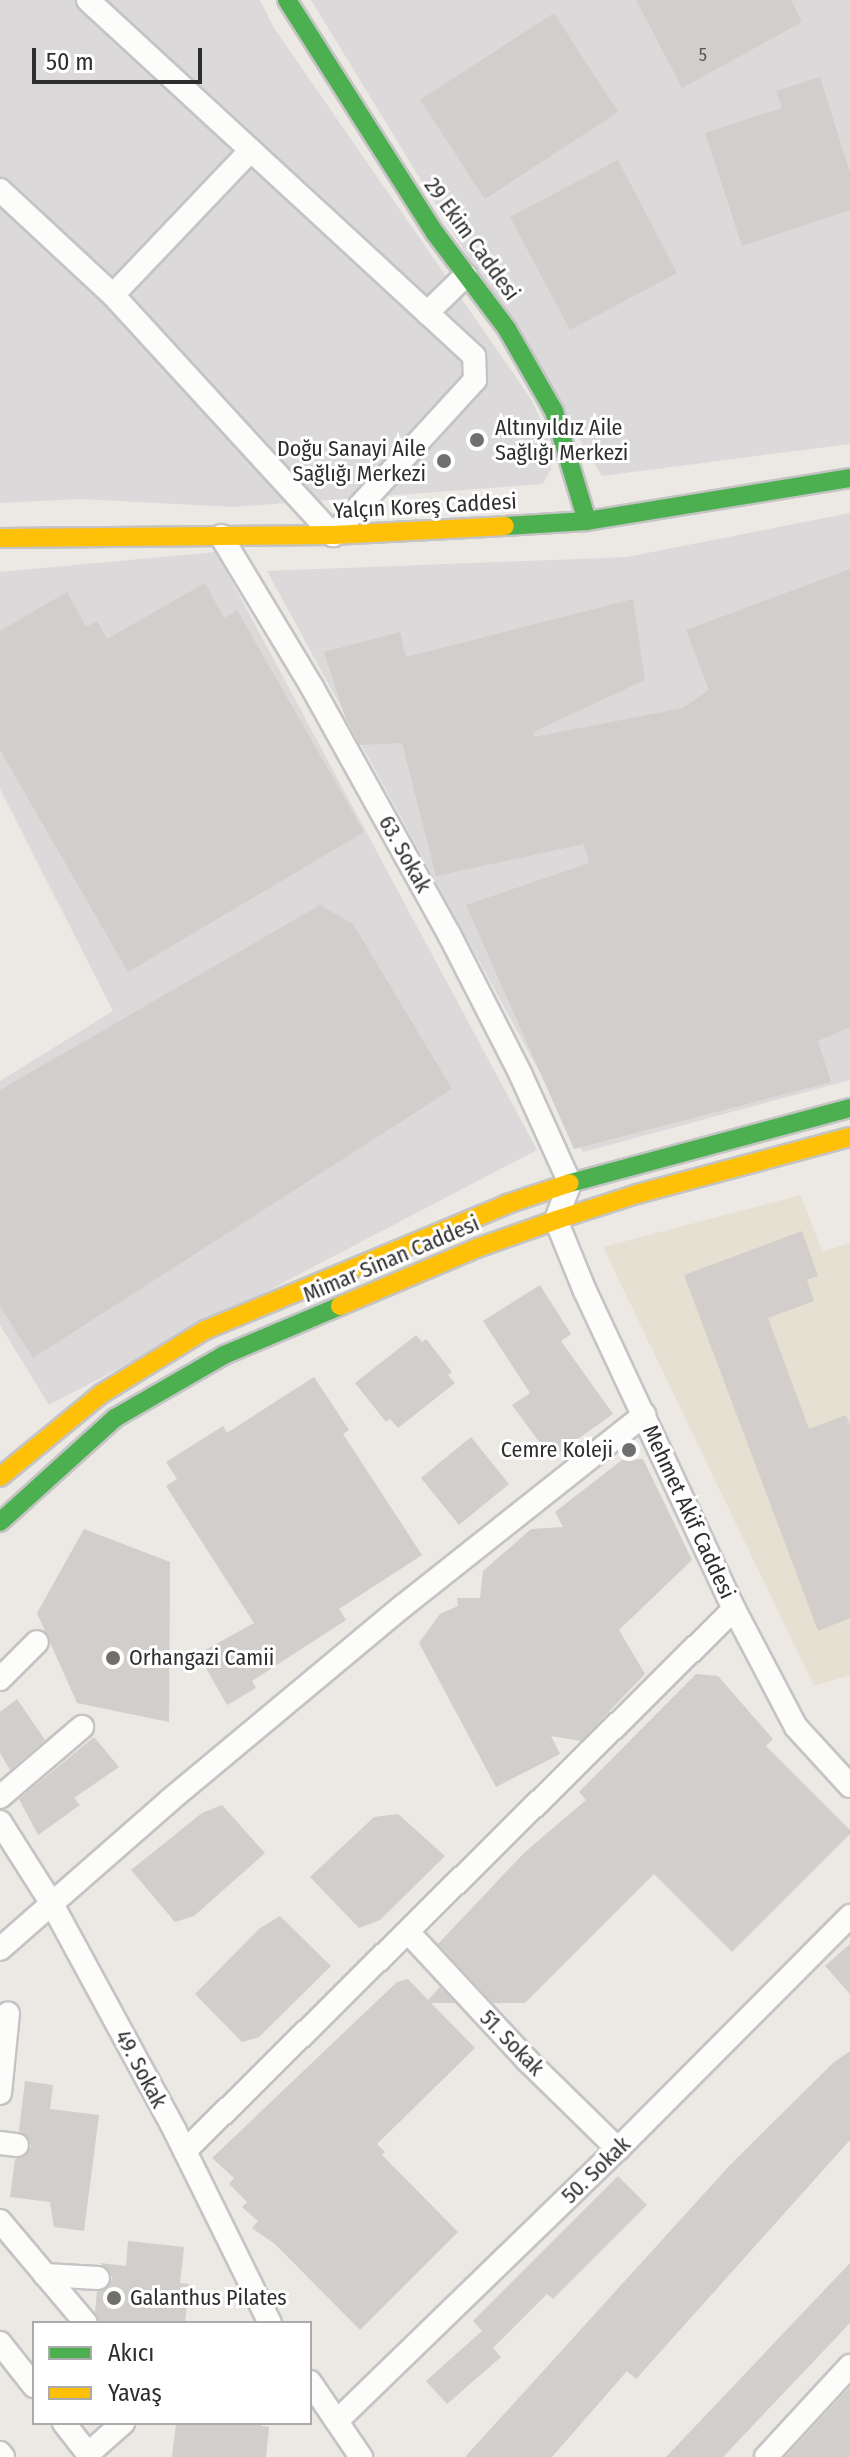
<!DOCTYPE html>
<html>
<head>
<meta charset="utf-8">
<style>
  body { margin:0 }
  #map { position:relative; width:850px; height:2457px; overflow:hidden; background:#ece8e4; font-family:"Fira Sans Condensed",sans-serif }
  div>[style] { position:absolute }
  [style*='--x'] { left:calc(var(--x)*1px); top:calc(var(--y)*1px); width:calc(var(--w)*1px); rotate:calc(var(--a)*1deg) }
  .industrial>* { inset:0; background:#dcd9db }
  .education>* { inset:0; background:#e6e0d3 }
  .building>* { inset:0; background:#d1cecb }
  .roads { filter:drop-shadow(2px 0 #c5c4c5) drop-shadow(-2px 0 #c5c4c5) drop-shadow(0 2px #c5c4c5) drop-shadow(0 -2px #c5c4c5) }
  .street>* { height:22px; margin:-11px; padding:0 11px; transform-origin:11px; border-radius:11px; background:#fcfcfb }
  .fast>* { height:18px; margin:-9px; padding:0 9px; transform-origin:9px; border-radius:9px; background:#4caf50 }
  .slow>* { height:18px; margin:-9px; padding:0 9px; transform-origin:9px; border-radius:9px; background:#ffc107 }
  .dots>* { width:22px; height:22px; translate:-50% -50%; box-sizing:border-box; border:4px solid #fff; border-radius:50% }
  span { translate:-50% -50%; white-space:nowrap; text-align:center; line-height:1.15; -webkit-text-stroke:6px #fff; paint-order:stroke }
  .number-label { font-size:18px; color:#585857 }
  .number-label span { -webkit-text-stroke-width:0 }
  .street-label { font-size:22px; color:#2e2e2e }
  .poi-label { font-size:22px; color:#2e2e2e }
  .left { translate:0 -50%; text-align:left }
  .right { translate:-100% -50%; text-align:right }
  .legend { position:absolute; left:32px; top:2321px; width:280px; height:104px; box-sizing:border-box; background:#fff; border:2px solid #ababab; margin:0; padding:10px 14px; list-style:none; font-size:24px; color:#2e2e2e }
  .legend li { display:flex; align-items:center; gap:16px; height:40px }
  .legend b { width:40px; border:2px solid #ababab }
  .scale { position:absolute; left:32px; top:48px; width:170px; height:36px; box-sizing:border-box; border:4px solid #2e2e2e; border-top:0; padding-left:10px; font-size:24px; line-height:28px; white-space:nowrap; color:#2e2e2e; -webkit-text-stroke:6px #fff; paint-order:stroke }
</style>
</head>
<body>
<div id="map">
  <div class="industrial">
    <div style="clip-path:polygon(0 0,260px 0,274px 28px,531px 399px,550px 441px,551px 469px,543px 484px,233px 507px,81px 499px,0 503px)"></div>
    <div style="clip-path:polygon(311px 0,850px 0,850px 444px,602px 476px)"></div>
    <div style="clip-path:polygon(850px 513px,850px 1080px,583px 1152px,267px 571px,627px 557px)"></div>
    <div style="clip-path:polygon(216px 552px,537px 1150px,49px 1405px,0 1325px,0 1081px,113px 1011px,0 789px,0 572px)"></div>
  </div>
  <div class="education">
    <div style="clip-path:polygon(801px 1195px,822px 1252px,850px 1243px,850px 1675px,814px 1686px,603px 1247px)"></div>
  </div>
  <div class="building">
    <div style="clip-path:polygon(636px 0,791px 0,802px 22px,682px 88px)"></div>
    <div style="clip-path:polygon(554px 13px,618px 112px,485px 199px,420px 100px)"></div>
    <div style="clip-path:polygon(820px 77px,850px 173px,850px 210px,742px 246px,705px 133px,782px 108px,776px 91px)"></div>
    <div style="clip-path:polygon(618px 160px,677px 273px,570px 330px,510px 217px)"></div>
    <div style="clip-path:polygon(850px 569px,850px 1027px,818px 1041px,831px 1082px,574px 1149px,466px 905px,589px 863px,584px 844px,436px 876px,402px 743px,360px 745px,345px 717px,324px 652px,400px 632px,406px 657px,633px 599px,645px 680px,533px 732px,534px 737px,683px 708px,709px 690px,686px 630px)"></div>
    <div style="clip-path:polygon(205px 583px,224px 618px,237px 610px,364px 832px,128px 972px,0 750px,0 631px,67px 592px,86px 627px,97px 621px,107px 639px)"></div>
    <div style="clip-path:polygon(320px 905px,353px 924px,452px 1089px,33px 1358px,0 1306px,0 1090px)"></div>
    <div style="clip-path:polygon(802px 1231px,818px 1276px,807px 1280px,814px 1301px,768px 1318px,809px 1429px,846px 1415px,850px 1426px,850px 1618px,818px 1631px,684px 1275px)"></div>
    <div style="clip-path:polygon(540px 1285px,571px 1334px,561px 1341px,613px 1414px,551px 1458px,512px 1405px,530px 1393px,483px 1321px)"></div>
    <div style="clip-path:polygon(416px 1335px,422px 1342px,426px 1339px,452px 1372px,448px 1375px,455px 1383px,398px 1428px,390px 1419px,386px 1422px,355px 1383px)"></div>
    <div style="clip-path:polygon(314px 1377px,349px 1430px,343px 1434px,422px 1555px,339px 1609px,346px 1620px,252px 1681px,256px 1688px,227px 1705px,198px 1654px,254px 1623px,166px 1486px,177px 1479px,166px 1462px,223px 1426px,227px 1433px)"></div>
    <div style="clip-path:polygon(471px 1437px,509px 1484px,459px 1525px,421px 1478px)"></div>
    <div style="clip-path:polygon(643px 1459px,692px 1560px,619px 1630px,645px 1674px,581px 1741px,551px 1736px,560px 1754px,496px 1787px,419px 1643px,440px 1614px,458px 1606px,457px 1598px,480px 1598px,483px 1571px,531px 1529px,563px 1527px,555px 1512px,622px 1460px)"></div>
    <div style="clip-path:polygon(84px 1529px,170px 1562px,169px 1722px,77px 1703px,37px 1613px)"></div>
    <div style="clip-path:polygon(696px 1674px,718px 1676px,773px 1739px,766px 1746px,850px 1830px,850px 1834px,732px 1952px,654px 1874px,525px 2003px,493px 2003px,438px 1944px,525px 1852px,586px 1800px,579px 1792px)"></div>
    <div style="clip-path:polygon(17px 1699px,45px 1740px,10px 1770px,0 1753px,0 1712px)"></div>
    <div style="clip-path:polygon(94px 1737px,119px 1767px,74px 1798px,80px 1805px,38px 1835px,19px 1799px)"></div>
    <div style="clip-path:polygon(222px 1805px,265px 1853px,194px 1916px,175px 1922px,131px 1870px,202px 1813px)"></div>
    <div style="clip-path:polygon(398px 1814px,445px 1856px,380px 1920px,359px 1928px,310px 1877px,374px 1817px)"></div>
    <div style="clip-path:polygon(280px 1916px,331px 1966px,259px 2037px,242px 2042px,195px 1994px,260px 1928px)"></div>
    <div style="clip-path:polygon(850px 1944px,850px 1994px,825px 1966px)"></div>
    <div style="clip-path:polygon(408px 1979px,428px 2000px,440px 1987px,455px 2003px,431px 2003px,475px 2048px,377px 2144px,385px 2152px,382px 2155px,458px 2232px,360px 2330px,275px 2244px,252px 2228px,258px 2221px,242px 2207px,247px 2202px,229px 2184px,234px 2178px,212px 2158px,397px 1982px)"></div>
    <div style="clip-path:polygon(850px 2051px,850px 2140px,636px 2379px,627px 2371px,552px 2457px,465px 2457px,731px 2164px,833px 2063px)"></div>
    <div style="clip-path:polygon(25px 2081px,53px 2085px,50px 2109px,99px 2115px,84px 2231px,54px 2227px,50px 2202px,10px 2197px,15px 2159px,23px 2157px,31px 2147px,29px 2139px,19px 2131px)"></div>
    <div style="clip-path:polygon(618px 2176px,647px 2205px,553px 2299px,547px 2294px,493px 2348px,501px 2357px,447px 2404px,426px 2381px,482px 2331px,473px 2321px)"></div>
    <div style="clip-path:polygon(128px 2241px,184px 2247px,180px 2283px,189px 2284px,185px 2323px,100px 2323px,95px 2312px,97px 2292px,109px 2286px,112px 2278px,110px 2271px,100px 2263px,126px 2266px)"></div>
    <div style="clip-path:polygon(850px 2263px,850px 2323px,723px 2457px,666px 2457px)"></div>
    <div style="clip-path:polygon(850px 2387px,850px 2457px,785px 2457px,787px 2455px)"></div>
    <div style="clip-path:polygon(176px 2423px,261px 2423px,261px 2426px,269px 2427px,266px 2457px,172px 2457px)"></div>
  </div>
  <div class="roads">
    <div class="street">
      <div style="--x:0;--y:190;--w:154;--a:42.9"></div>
      <div style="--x:113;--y:295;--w:326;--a:47.5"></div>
      <div style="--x:333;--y:535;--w:210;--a:-47.5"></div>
      <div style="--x:475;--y:380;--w:24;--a:-92"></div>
      <div style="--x:474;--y:356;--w:525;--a:-137.32"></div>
      <div style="--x:113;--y:295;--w:200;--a:-46.4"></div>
      <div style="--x:427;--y:313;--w:54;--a:-44.3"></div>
      <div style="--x:221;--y:536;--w:176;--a:58.9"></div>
      <div style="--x:312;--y:687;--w:282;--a:61"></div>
      <div style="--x:449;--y:934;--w:156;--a:62.9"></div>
      <div style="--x:520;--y:1073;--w:121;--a:65.6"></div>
      <div style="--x:570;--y:1183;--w:40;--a:111"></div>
      <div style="--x:556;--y:1220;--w:77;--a:67.8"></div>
      <div style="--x:585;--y:1291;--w:351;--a:64.9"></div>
      <div style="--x:734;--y:1609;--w:133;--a:62.3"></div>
      <div style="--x:796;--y:1727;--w:80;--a:47.5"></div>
      <div style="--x:0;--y:1679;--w:52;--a:-45"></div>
      <div style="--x:0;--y:1797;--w:108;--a:-40.5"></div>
      <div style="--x:0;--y:1822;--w:97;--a:57.6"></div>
      <div style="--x:52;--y:1904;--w:258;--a:61.5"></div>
      <div style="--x:175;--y:2131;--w:214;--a:63.7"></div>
      <div style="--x:409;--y:1933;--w:175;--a:47.1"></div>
      <div style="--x:528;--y:2061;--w:126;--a:44.4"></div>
      <div style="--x:0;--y:1949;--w:226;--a:-41.2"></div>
      <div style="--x:170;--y:1800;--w:303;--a:-39.8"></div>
      <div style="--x:403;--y:1606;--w:308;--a:-38.4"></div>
      <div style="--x:0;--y:2093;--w:80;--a:-84.3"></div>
      <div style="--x:0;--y:2143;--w:17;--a:7"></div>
      <div style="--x:185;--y:2151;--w:771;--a:-44.63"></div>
      <div style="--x:0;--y:2221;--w:133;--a:49.9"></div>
      <div style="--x:45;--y:2275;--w:53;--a:3.2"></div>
      <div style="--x:0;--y:2343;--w:55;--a:51.7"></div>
      <div style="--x:310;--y:2382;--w:91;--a:55.8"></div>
      <div style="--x:338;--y:2420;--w:390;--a:-44.1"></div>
      <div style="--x:618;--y:2149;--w:329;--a:-45.1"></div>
      <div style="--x:64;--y:2423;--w:39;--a:52"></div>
      <div style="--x:88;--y:2454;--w:47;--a:-41.5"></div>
      <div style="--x:0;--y:2453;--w:5;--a:53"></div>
      <div style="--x:766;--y:2457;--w:124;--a:-47.3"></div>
    </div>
    <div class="fast">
      <div style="--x:287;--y:0;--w:276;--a:57.6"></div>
      <div style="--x:435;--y:233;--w:120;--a:53.1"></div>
      <div style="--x:507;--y:329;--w:95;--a:60.2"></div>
      <div style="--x:554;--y:411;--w:115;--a:73.3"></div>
      <div style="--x:505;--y:526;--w:82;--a:-3.5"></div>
      <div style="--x:587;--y:521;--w:266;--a:-9.3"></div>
      <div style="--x:570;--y:1183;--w:290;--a:-15"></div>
      <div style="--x:0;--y:1522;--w:155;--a:-42.1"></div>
      <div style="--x:115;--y:1418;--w:126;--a:-30"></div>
      <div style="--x:224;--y:1355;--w:126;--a:-22.9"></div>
    </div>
    <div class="slow">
      <div style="--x:0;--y:538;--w:333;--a:-0.5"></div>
      <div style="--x:333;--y:535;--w:172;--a:-3"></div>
      <div style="--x:340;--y:1306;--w:149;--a:-22.9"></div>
      <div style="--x:477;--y:1248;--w:84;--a:-19.5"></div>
      <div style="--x:556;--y:1220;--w:85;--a:-17.8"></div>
      <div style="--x:637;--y:1194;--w:220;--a:-15"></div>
      <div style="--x:0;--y:1477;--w:131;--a:-39.4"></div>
      <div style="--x:101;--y:1394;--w:122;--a:-31.6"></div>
      <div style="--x:205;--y:1330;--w:327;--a:-22.6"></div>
      <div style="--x:507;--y:1204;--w:66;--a:-18.4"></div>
    </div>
  </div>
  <div class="dots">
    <div style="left:477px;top:440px;background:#706f6e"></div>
    <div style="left:444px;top:461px;background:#706f6e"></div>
    <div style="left:629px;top:1450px;background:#706f6e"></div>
    <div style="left:113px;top:1658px;background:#706f6e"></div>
    <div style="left:114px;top:2298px;background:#706f6e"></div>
  </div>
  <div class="number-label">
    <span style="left:703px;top:55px">5</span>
  </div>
  <div class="street-label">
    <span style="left:472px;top:239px;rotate:54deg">29 Ekim Caddesi</span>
    <span style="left:425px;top:506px;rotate:-3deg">Yalçın Koreş Caddesi</span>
    <span style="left:405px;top:854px;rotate:61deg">63. Sokak</span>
    <span style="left:391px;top:1259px;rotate:-23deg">Mimar Sinan Caddesi</span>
    <span style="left:689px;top:1512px;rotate:65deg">Mehmet Akif Caddesi</span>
    <span style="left:512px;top:2043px;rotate:46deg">51. Sokak</span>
    <span style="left:141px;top:2069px;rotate:62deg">49. Sokak</span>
    <span style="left:596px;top:2170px;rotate:-44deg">50. Sokak</span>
  </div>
  <div class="poi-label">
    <span class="left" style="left:495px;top:440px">Altınyıldız Aile<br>Sağlığı Merkezi</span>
    <span class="right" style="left:426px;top:461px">Doğu Sanayi Aile<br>Sağlığı Merkezi</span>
    <span class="right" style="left:613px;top:1450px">Cemre Koleji</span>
    <span class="left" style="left:129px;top:1658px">Orhangazi Camii</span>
    <span class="left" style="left:130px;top:2298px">Galanthus Pilates</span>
  </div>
  <ul class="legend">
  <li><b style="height:10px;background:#4caf50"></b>Akıcı</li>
  <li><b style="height:10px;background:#ffc107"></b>Yavaş</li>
  </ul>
  <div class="scale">50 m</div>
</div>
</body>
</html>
